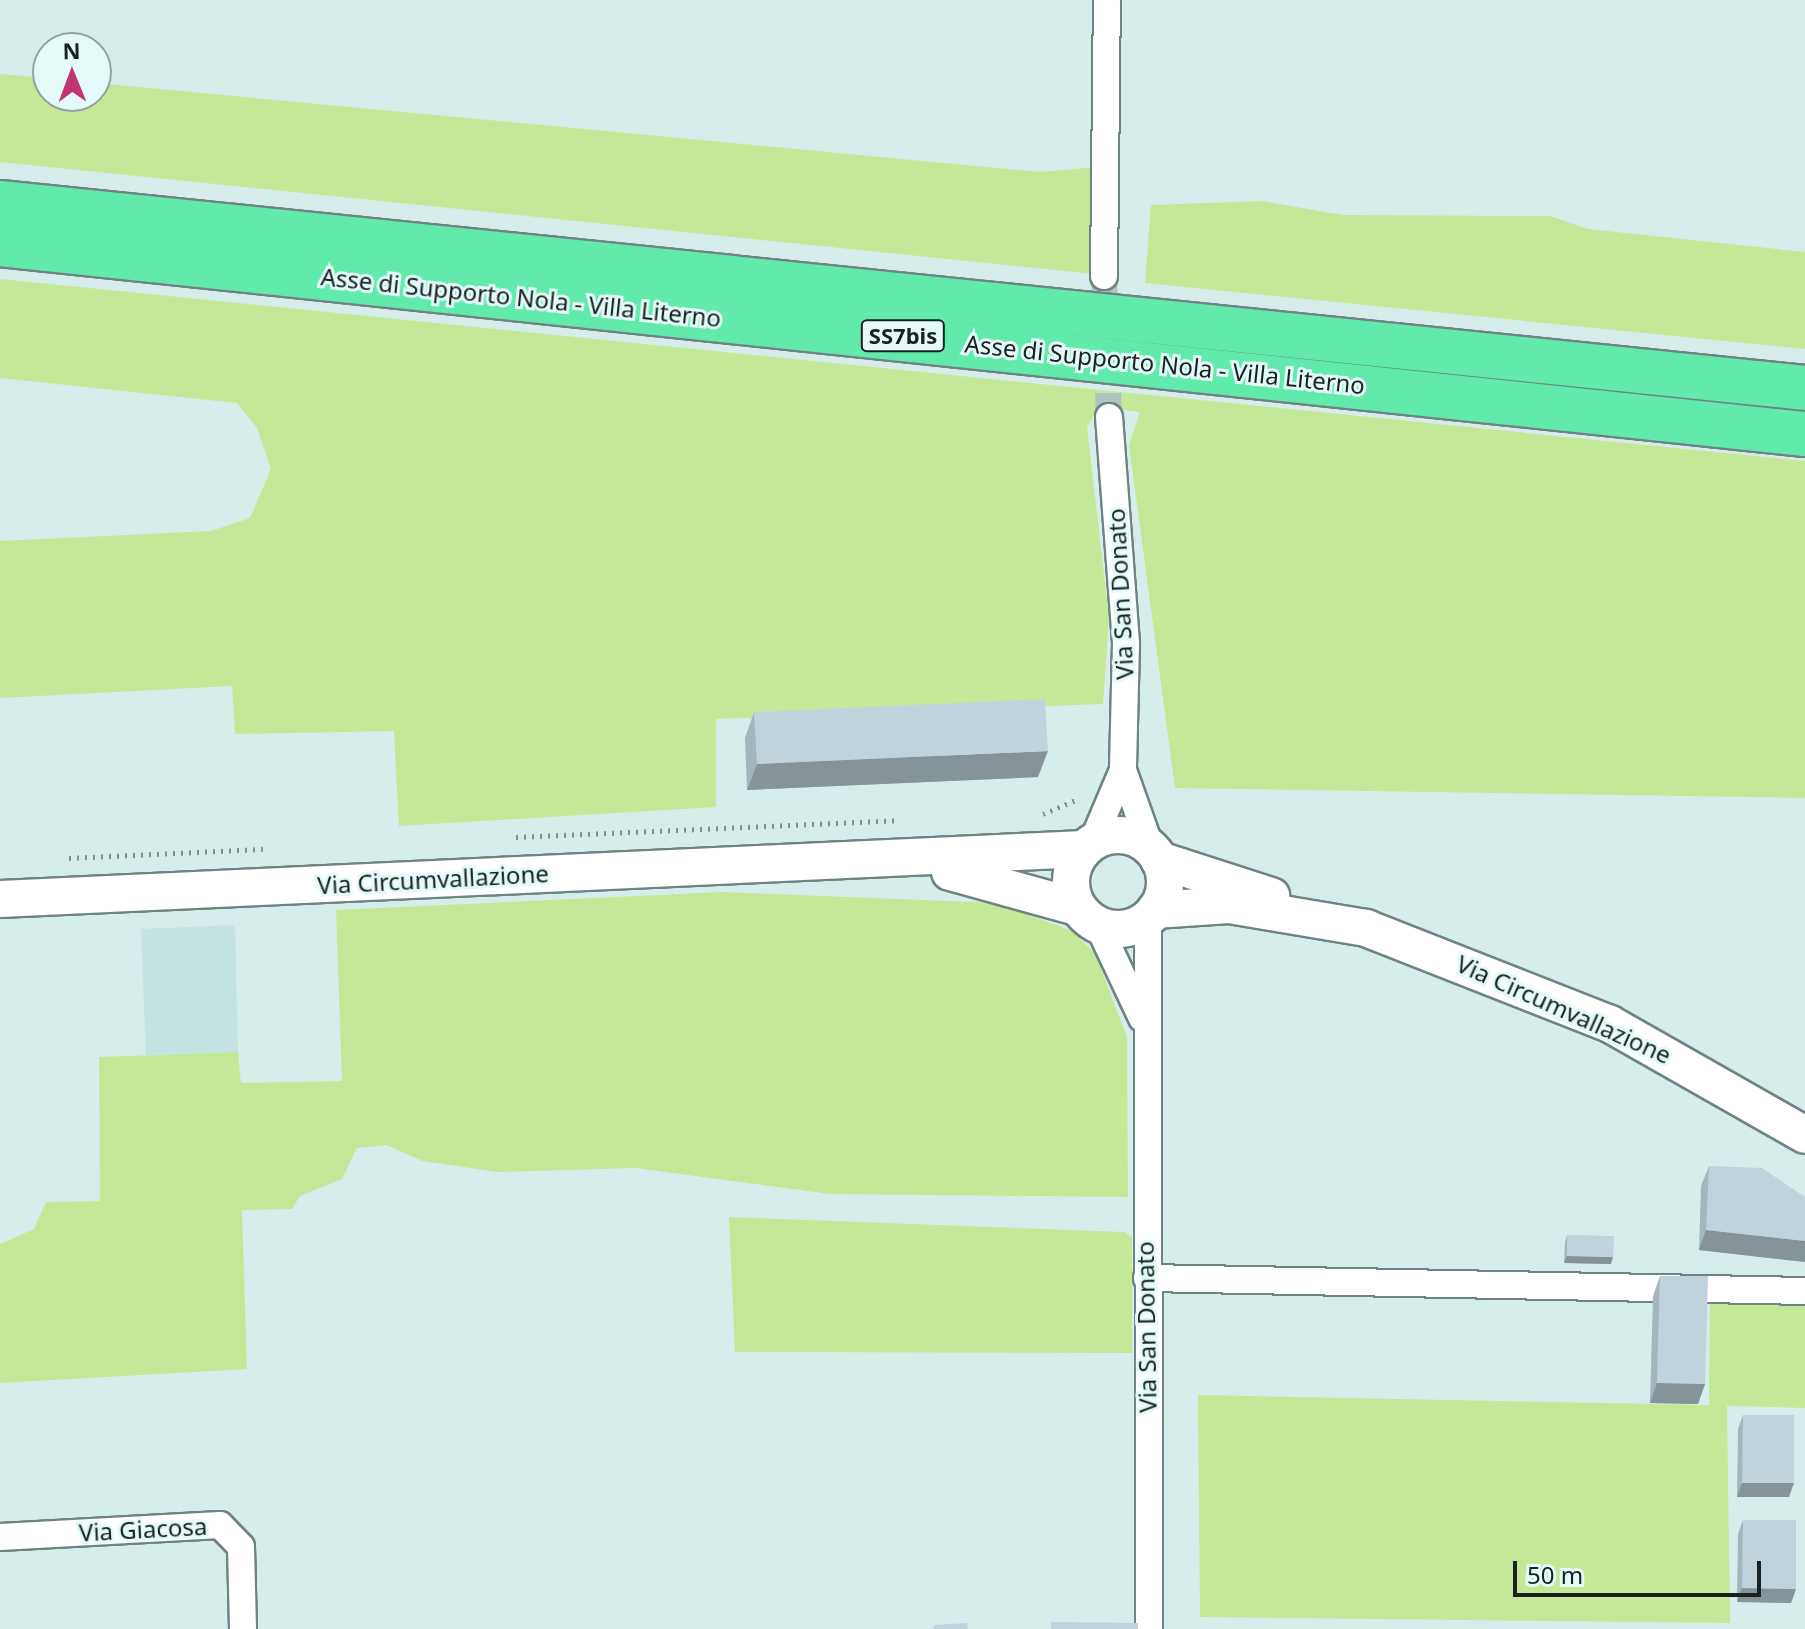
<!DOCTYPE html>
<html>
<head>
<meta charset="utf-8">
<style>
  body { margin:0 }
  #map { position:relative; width:1805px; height:1629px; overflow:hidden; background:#d7edec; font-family:"Noto Sans",sans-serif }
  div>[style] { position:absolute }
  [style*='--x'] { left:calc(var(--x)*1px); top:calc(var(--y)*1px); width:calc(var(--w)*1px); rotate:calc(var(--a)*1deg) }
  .built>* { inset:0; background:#c4e3e2 }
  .green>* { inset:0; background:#c4e898 }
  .street-tunnel>* { height:26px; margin-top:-13px; transform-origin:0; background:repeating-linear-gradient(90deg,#b1c4c3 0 26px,transparent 0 39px) }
  .path>* { height:5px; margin-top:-2.5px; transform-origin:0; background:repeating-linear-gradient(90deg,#819191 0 2px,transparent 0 8px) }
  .roads { filter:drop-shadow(2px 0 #6e8382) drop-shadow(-2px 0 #6e8382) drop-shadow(0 2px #6e8382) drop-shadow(0 -2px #6e8382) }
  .street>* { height:26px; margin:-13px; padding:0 13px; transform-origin:13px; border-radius:13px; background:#fff }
  .secondary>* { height:36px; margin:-18px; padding:0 18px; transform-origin:18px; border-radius:18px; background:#fff }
  .secondary>.ring { margin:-18px; padding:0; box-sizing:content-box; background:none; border:36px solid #fff; border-radius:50% }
  .highway>* { height:44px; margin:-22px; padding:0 22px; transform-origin:22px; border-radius:22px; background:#62eaad }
  .wall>* { inset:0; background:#a5b5bd }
  .shaded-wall>* { inset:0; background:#86949a }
  .building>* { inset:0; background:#c0d3dc }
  span { translate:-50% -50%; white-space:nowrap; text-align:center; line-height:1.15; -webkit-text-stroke:6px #e4faf9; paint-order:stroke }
  .shield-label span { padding:2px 6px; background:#e4faf9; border:2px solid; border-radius:6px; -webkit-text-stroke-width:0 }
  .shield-label { font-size:22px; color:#192121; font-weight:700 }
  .street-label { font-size:24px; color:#192121 }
  .north { position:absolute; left:32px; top:32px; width:80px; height:80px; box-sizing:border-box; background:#e4faf9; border:2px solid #93a3a3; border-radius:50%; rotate:359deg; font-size:22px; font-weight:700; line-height:32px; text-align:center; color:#192121 }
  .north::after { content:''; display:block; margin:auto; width:28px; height:36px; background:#c03671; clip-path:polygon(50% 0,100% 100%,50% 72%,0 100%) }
  .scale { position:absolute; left:1513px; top:1561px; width:248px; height:36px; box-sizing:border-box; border:4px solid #192121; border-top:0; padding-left:10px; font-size:24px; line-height:28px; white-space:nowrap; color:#192121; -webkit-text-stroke:6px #e4faf9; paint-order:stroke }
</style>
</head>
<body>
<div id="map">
  <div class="built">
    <div style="clip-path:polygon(235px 925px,238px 1052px,146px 1055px,141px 929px)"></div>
  </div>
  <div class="green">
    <div style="clip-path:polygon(0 74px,48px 78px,48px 96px,96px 96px,96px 83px,1040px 172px,1097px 167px,1094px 274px,0 162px)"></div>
    <div style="clip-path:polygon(1262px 201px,1343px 215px,1550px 216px,1588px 229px,1805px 252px,1805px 349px,1145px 283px,1151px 205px)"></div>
    <div style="clip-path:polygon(0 279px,1805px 461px,1805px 798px,1175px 788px,1129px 445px,1140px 412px,1099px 407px,1087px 427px,1109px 617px,1103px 704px,716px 719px,716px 807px,399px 826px,394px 731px,235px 734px,232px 686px,0 698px,0 541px,211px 531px,250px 518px,271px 469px,257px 428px,237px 403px,0 378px)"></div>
    <div style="clip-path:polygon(722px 892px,996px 903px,1070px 930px,1095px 953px,1127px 1037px,1128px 1197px,830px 1194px,635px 1168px,498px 1172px,422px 1161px,387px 1145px,357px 1148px,342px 1179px,300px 1196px,292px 1209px,242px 1210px,247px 1369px,0 1383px,0 1244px,34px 1229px,46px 1202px,100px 1201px,99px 1057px,238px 1052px,241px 1083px,342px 1081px,336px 910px)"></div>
    <div style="clip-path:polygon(729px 1217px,1124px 1232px,1132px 1237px,1132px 1353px,735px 1352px)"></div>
    <div style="clip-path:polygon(1805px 1300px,1805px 1408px,1727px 1406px,1730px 1623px,1200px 1617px,1198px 1395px,1709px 1405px,1710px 1301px)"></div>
  </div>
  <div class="street-tunnel">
    <div style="--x:1104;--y:276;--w:141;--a:88"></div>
  </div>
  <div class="path">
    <div style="--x:1043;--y:814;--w:38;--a:-23"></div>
    <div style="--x:516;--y:837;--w:382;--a:-2.5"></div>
    <div style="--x:69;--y:858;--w:194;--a:-2.7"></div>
  </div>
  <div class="roads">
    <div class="street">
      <div style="--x:1104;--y:276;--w:276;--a:-89.4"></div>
      <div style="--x:1109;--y:417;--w:228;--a:85.7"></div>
      <div style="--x:1126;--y:644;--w:126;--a:91.4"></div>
      <div style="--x:1123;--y:770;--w:84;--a:70.5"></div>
      <div style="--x:1092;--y:843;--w:79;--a:-67"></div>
      <div style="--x:1148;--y:918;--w:711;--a:89.92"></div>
      <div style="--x:1098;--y:925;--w:103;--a:64.7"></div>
      <div style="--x:1147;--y:1278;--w:658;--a:1.13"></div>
      <div style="--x:0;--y:1537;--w:220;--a:-3.1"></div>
      <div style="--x:220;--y:1525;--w:30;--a:46"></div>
      <div style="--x:241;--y:1547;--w:82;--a:88.6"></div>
    </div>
    <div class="secondary">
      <div class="ring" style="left:1071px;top:835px;width:58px;height:58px"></div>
      <div style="--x:1159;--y:860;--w:118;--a:17.8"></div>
      <div style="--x:950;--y:872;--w:132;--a:15.4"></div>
      <div style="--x:0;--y:899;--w:1085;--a:-2.64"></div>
      <div style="--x:1155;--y:910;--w:74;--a:-3.9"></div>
      <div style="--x:1229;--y:905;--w:139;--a:9.5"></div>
      <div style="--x:1366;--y:928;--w:262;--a:21.5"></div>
      <div style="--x:1610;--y:1024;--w:224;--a:29.6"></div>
    </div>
    <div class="highway">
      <div style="--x:0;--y:203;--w:1814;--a:5.85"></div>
      <div style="--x:0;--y:244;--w:1815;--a:6.01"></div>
    </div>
  </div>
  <div class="wall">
    <div style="clip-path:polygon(754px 712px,1038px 777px,747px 790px,745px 738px)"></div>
    <div style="clip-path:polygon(1709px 1166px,1805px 1197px,1805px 1262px,1699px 1250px,1701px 1186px)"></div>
    <div style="clip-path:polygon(1567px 1235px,1611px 1264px,1564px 1263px,1565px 1242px)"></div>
    <div style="clip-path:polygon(1660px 1276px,1705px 1384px,1698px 1404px,1650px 1403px,1653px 1296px)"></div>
    <div style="clip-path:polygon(1743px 1415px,1789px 1497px,1737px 1497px,1738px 1429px)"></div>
    <div style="clip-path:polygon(1743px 1520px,1796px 1589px,1791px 1603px,1737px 1602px,1738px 1534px)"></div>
  </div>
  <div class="shaded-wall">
    <div style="clip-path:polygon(1048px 751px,1038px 777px,747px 790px,757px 764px)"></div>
    <div style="clip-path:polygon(1706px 1230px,1805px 1241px,1805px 1262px,1699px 1250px)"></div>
    <div style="clip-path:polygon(1567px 1256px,1613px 1257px,1611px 1264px,1564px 1263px)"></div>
    <div style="clip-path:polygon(1657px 1383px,1705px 1384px,1698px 1404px,1650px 1403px)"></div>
    <div style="clip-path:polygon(1742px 1483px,1794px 1483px,1789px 1497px,1737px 1497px)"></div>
    <div style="clip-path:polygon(1742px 1588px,1796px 1589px,1791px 1603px,1737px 1602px)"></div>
  </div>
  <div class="building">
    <div style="clip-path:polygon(1045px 699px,1048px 751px,757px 764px,754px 712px)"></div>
    <div style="clip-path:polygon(1709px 1166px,1762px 1168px,1805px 1197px,1805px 1241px,1706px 1230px)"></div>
    <div style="clip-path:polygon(1567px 1235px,1614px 1236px,1613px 1257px,1567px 1256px)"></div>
    <div style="clip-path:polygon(1660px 1276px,1708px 1276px,1705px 1384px,1657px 1383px)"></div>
    <div style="clip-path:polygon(1743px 1415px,1794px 1415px,1794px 1483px,1742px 1483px)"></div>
    <div style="clip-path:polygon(1743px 1520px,1796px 1520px,1796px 1589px,1742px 1588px)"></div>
    <div style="clip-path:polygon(1051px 1622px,1138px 1623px,1138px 1629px,1051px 1629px)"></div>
    <div style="clip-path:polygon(967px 1623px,968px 1629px,934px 1629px,934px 1625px)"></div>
  </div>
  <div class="shield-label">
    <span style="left:903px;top:336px">SS7bis</span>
  </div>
  <div class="street-label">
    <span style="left:521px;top:297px;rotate:6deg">Asse di Supporto Nola - Villa Literno</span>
    <span style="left:1165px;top:364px;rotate:6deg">Asse di Supporto Nola - Villa Literno</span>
    <span style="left:1120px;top:594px;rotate:-93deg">Via San Donato</span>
    <span style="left:433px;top:879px;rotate:-3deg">Via Circumvallazione</span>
    <span style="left:1564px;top:1009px;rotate:24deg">Via Circumvallazione</span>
    <span style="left:1146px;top:1327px;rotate:-91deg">Via San Donato</span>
    <span style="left:143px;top:1529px;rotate:-3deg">Via Giacosa</span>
  </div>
  <div class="north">N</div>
  <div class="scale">50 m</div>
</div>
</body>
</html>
